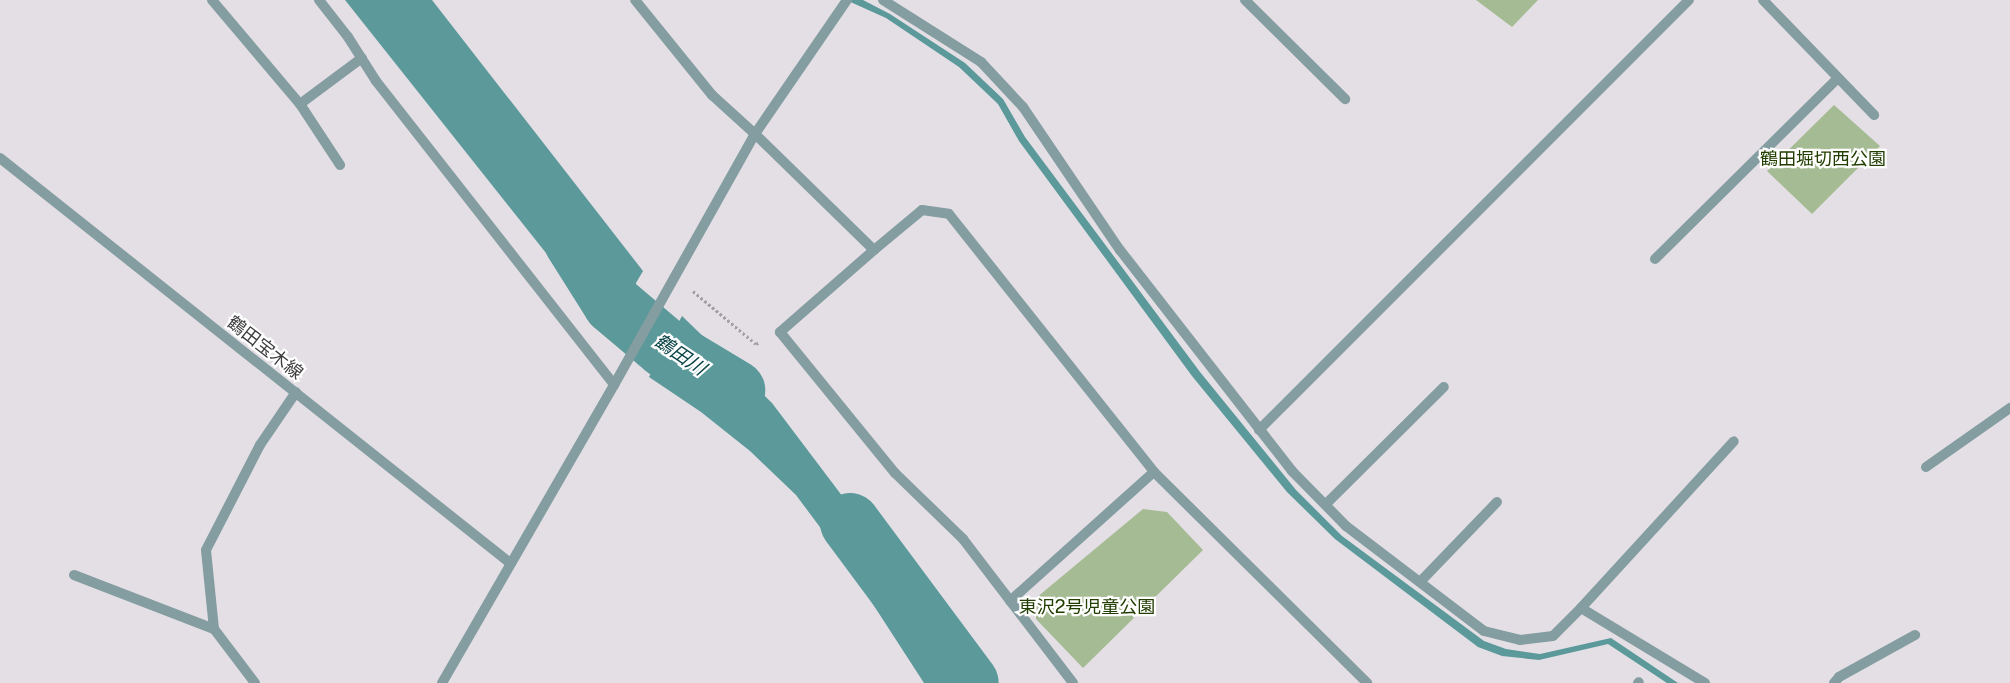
<!DOCTYPE html>
<html>
<head>
<meta charset="utf-8">
<style>
  body { margin:0 }
  #map { position:relative; width:2010px; height:683px; overflow:hidden; background:#e3dfe5; font-family:"Public Sans","Noto Sans JP",sans-serif }
  div>[style] { position:absolute }
  [style*='--x'] { left:calc(var(--x)*1px); top:calc(var(--y)*1px); width:calc(var(--w)*1px); rotate:calc(var(--a)*1deg) }
  .green>* { inset:0; background:#a5bb93 }
  .water>* { inset:0; background:#5c999b }
  .river>* { height:60px; margin:-30px; padding:0 30px; transform-origin:30px; border-radius:30px; background:#5c999b }
  .path>* { height:3px; margin-top:-1.5px; transform-origin:0; background:repeating-linear-gradient(90deg,#a3a0a5 0 2.5px,transparent 0 5px) }
  .service>* { height:10px; margin:-5px; padding:0 5px; transform-origin:5px; border-radius:5px; background:#849da1 }
  .minor>* { height:10px; margin:-5px; padding:0 5px; transform-origin:5px; border-radius:5px; background:#849da1 }
  .tertiary>* { height:10px; margin:-5px; padding:0 5px; transform-origin:5px; border-radius:5px; background:#849da1 }
  span { translate:-50% -50%; white-space:nowrap; text-align:center; line-height:1.15; -webkit-text-stroke:4.5px #fff; paint-order:stroke }
  .park-label { font-size:18px; color:#223e00 }
  .street-label { font-size:18px; color:#3d3c3e }
  .water-label { font-size:19px; color:#0b4547; font-style:italic }
</style>
</head>
<body>
<div id="map">
  <div class="green">
    <div style="clip-path:polygon(1476px 0,1538px 0,1512px 27px)"></div>
    <div style="clip-path:polygon(1834px 105px,1880px 146px,1812px 214px,1767px 171px)"></div>
    <div style="clip-path:polygon(1143px 509px,1167px 512px,1203px 550px,1083px 668px,1036px 619px,1036px 598px)"></div>
  </div>
  <div class="water">
    <div style="clip-path:polygon(345px 0,432px 0,643px 271px,608px 331px)"></div>
    <div style="clip-path:polygon(846px 0,863px 0,890px 14px,965px 63px,1003px 99px,1025px 137px,1200px 372px,1296px 490px,1342px 536px,1484px 641px,1506px 649px,1540px 654px,1611px 638px,1678px 683px,1667px 683px,1608px 644px,1539px 660px,1502px 656px,1478px 647px,1335px 539px,1287px 492px,1192px 376px,1019px 141px,998px 104px,959px 67px,886px 18px)"></div>
    <div style="clip-path:polygon(682px 316px,772px 403px,846px 501px,871px 537px,951px 683px,924px 683px,843px 558px,796px 495px,750px 451px,701px 412px,649px 377px)"></div>
  </div>
  <div class="river">
    <div style="--x:574;--y:242;--w:73;--a:57.8"></div>
    <div style="--x:613;--y:304;--w:68;--a:40.2"></div>
    <div style="--x:665;--y:348;--w:82;--a:31"></div>
    <div style="--x:850;--y:523;--w:199;--a:53.4"></div>
  </div>
  <div class="path">
    <div style="--x:693;--y:291;--w:82;--a:40.1"></div>
    <div style="--x:756;--y:344;--w:4;--a:-27"></div>
  </div>
  <div class="service">
    <div style="--x:1245;--y:0;--w:141;--a:44.7"></div>
    <div style="--x:1926;--y:467;--w:103;--a:-35.1"></div>
    <div style="--x:1326;--y:504;--w:166;--a:-44.8"></div>
    <div style="--x:1420;--y:582;--w:111;--a:-46.1"></div>
    <div style="--x:1581;--y:608;--w:226;--a:-47.5"></div>
    <div style="--x:1638;--y:683;--w:1;--a:-45"></div>
    <div style="--x:1834;--y:683;--w:8;--a:-50"></div>
    <div style="--x:1839;--y:677;--w:87;--a:-28.9"></div>
  </div>
  <div class="minor">
    <div style="--x:212;--y:0;--w:136;--a:49.8"></div>
    <div style="--x:300;--y:104;--w:73;--a:56.7"></div>
    <div style="--x:319;--y:0;--w:47;--a:51.9"></div>
    <div style="--x:348;--y:37;--w:52;--a:57.5"></div>
    <div style="--x:376;--y:81;--w:386;--a:51.9"></div>
    <div style="--x:614;--y:385;--w:288;--a:-60.7"></div>
    <div style="--x:755;--y:134;--w:58;--a:-137.8"></div>
    <div style="--x:712;--y:95;--w:122;--a:-129"></div>
    <div style="--x:847;--y:0;--w:163;--a:124.5"></div>
    <div style="--x:755;--y:134;--w:166;--a:44.3"></div>
    <div style="--x:874;--y:250;--w:62;--a:-39.8"></div>
    <div style="--x:922;--y:210;--w:27;--a:8"></div>
    <div style="--x:949;--y:214;--w:330;--a:51.5"></div>
    <div style="--x:1154;--y:472;--w:300;--a:44.7"></div>
    <div style="--x:883;--y:0;--w:116;--a:32.3"></div>
    <div style="--x:981;--y:62;--w:62;--a:47"></div>
    <div style="--x:1023;--y:107;--w:173;--a:55.9"></div>
    <div style="--x:1120;--y:250;--w:280;--a:52.1"></div>
    <div style="--x:1292;--y:471;--w:77;--a:45.5"></div>
    <div style="--x:1346;--y:526;--w:173;--a:37.3"></div>
    <div style="--x:1484;--y:631;--w:37;--a:14"></div>
    <div style="--x:1520;--y:640;--w:33;--a:-7"></div>
    <div style="--x:1553;--y:636;--w:40;--a:-45"></div>
    <div style="--x:1581;--y:608;--w:145;--a:31.2"></div>
    <div style="--x:1763;--y:0;--w:160;--a:46"></div>
    <div style="--x:300;--y:104;--w:77;--a:-36.6"></div>
    <div style="--x:874;--y:250;--w:125;--a:138.9"></div>
    <div style="--x:780;--y:332;--w:182;--a:50.8"></div>
    <div style="--x:895;--y:473;--w:95;--a:44.1"></div>
    <div style="--x:963;--y:539;--w:181;--a:52.6"></div>
    <div style="--x:1655;--y:259;--w:257;--a:-44.7"></div>
    <div style="--x:1259;--y:430;--w:608;--a:-45"></div>
    <div style="--x:74;--y:575;--w:150;--a:21.1"></div>
    <div style="--x:1010;--y:601;--w:193;--a:-41.9"></div>
    <div style="--x:255;--y:683;--w:68;--a:-127.2"></div>
    <div style="--x:214;--y:629;--w:79;--a:-95.8"></div>
    <div style="--x:206;--y:550;--w:118;--a:-62.8"></div>
    <div style="--x:260;--y:445;--w:64;--a:-55.8"></div>
  </div>
  <div class="tertiary">
    <div style="--x:0;--y:158;--w:651;--a:38.45"></div>
    <div style="--x:442;--y:683;--w:344;--a:-60"></div>
  </div>
  <div class="park-label">
    <span style="left:1823px;top:159px">鶴田堀切西公園</span>
    <span style="left:1087px;top:607px">東沢2号児童公園</span>
  </div>
  <div class="street-label">
    <span style="left:265px;top:348px;rotate:38deg">鶴田宝木線</span>
  </div>
  <div class="water-label">
    <span style="left:680px;top:355px;rotate:34deg">鶴田川</span>
  </div>
</div>
</body>
</html>
